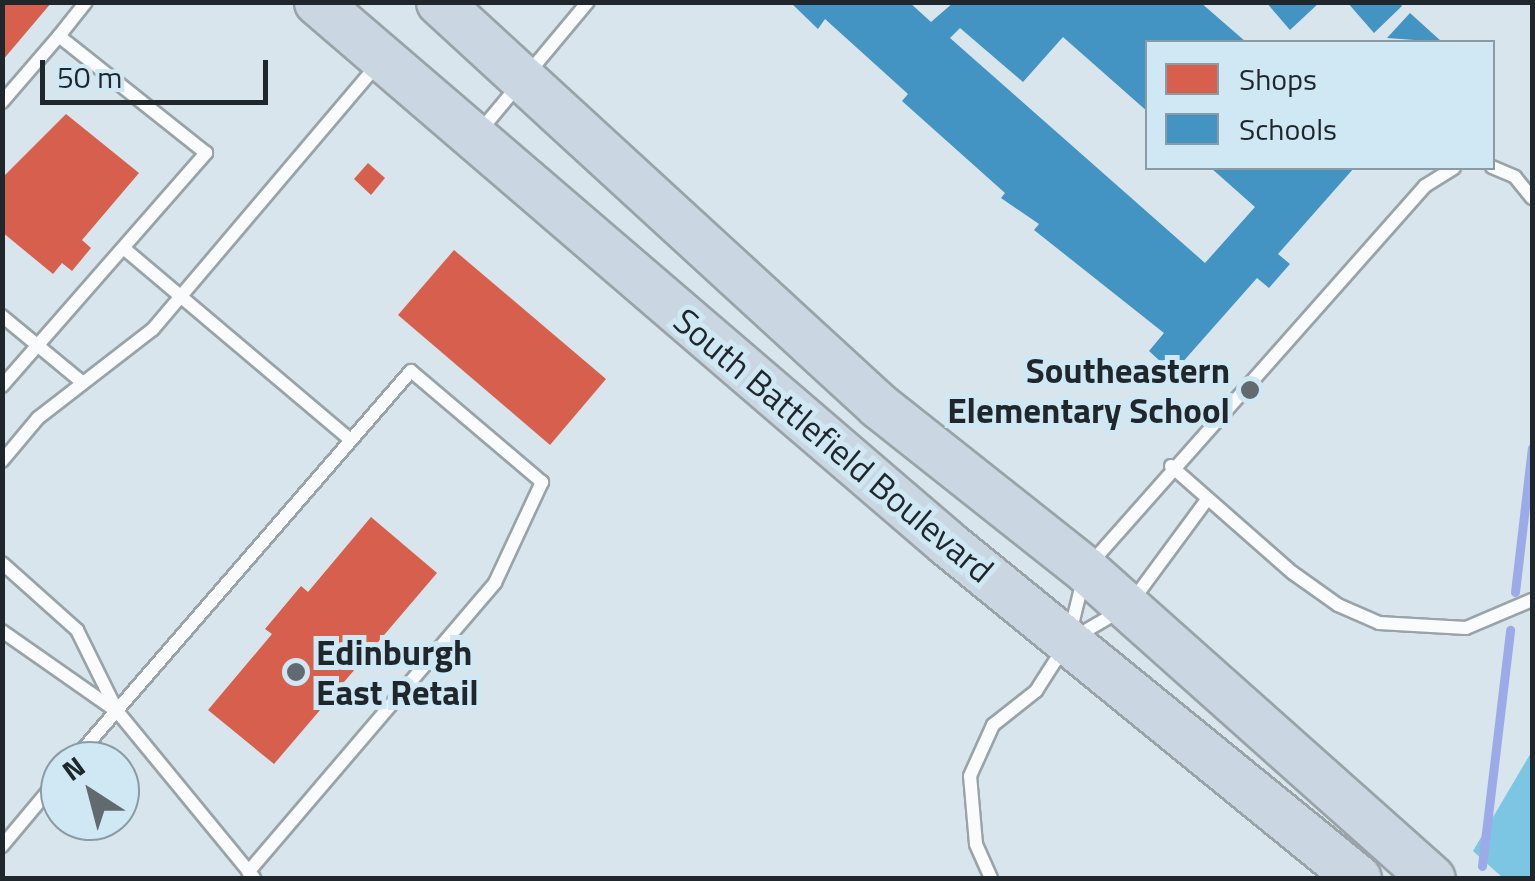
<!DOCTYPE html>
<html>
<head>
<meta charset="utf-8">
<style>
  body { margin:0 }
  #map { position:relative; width:1535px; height:881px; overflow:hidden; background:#d8e5ec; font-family:"Titillium Web",sans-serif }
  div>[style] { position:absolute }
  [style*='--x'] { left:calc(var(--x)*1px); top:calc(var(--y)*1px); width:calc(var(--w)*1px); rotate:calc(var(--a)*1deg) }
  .forest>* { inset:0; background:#7cc5e3 }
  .shops>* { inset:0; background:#d6604d }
  .schools>* { inset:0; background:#4393c3 }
  .stream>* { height:9px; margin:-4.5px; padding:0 4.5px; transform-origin:4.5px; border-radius:4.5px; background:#9cabe8 }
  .roads { filter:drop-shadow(2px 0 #99a3a8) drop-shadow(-2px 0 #99a3a8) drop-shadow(0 2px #99a3a8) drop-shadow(0 -2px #99a3a8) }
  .lane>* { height:12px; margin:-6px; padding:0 6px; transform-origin:6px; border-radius:6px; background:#f9fbfc }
  .highway>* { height:45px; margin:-22.5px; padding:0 22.5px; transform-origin:22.5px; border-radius:22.5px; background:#cad7e2 }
  .dots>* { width:28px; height:28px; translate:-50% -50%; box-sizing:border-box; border:5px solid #d0e8f4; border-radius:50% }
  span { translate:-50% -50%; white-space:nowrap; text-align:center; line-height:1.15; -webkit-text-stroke:10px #d0e8f4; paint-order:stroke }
  .poi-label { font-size:35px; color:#1f272c; font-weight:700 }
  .right { translate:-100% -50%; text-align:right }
  .left { translate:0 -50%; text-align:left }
  .street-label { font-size:35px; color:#1f272c }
  .frame { position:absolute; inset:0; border:5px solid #1f272c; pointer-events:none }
  .legend { position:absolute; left:1145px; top:40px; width:350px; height:130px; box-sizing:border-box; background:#d0e8f4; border:2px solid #899ba4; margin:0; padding:12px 18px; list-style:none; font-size:30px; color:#1f272c }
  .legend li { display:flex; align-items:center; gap:20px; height:50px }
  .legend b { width:50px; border:2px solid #899ba4 }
  .north { position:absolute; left:40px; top:741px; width:100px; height:100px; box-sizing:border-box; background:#d0e8f4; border:2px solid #899ba4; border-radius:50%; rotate:324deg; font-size:28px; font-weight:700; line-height:40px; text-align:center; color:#1f272c }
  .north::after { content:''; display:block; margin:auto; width:35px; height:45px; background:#606a6f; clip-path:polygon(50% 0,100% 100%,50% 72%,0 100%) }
  .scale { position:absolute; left:40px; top:60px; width:228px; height:45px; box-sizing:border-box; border:5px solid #1f272c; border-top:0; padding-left:12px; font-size:30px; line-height:35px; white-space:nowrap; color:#1f272c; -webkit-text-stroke:8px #d0e8f4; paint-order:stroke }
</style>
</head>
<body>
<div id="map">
  <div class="forest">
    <div style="clip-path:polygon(1532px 751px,1532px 878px,1503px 878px,1473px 851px)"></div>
  </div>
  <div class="shops">
    <div style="clip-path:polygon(2px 2px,52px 2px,2px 61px)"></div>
    <div style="clip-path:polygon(66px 114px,139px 173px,82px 240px,91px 248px,72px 271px,62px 263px,53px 274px,2px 232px,2px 178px)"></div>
    <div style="clip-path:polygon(368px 163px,385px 178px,371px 195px,354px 179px)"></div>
    <div style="clip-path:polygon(454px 250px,606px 379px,550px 445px,398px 315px)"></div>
    <div style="clip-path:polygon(371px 517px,437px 573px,274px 764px,208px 710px,272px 634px,265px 629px,301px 586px,308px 592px)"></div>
  </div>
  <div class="schools">
    <div style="clip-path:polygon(790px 2px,909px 2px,931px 22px,954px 2px,1200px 2px,1246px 42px,1148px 42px,1148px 112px,1063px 37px,1023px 82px,960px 28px,950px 38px,1205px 263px,1255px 207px,1211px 168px,1354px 168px,1278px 254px,1290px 264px,1269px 288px,1257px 278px,1173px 373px,1149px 351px,1164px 333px,1034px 230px,1039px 224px,1001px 198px,1005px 193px,902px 101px,908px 94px,825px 19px,818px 29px)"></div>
    <div style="clip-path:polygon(1266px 2px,1320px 2px,1290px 30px)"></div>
    <div style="clip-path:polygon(1347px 2px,1399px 2px,1402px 6px,1374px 33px)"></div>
    <div style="clip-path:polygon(1410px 13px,1442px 42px,1387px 38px)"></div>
  </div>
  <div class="stream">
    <div style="--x:1515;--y:592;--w:145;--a:-83.3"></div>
    <div style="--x:1482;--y:866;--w:238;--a:-83.2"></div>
  </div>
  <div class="roads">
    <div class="lane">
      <div style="--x:2;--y:102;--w:87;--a:-49.2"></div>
      <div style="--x:480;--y:131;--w:168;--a:-50.1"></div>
      <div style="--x:1492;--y:167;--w:25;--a:23"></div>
      <div style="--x:1515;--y:177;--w:27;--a:51"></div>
      <div style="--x:127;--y:251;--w:293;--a:40.2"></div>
      <div style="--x:2;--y:316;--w:105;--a:39.6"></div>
      <div style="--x:2;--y:386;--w:310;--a:-48.8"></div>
      <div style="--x:206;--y:153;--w:188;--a:-141.5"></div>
      <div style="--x:59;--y:36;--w:43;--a:-51.5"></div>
      <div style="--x:2;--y:461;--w:56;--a:-50.1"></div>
      <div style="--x:38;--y:418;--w:145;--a:-37.7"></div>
      <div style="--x:153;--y:329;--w:346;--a:-49.7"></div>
      <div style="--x:1171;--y:466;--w:162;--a:41.3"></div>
      <div style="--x:1293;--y:573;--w:55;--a:35.4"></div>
      <div style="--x:1338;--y:605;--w:45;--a:23.7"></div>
      <div style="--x:1379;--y:623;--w:87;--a:3.3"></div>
      <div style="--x:1466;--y:628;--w:72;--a:-23"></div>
      <div style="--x:1092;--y:562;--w:502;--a:-48.47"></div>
      <div style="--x:1425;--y:186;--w:34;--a:-32"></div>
      <div style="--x:2;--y:563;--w:101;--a:41.8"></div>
      <div style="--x:77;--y:630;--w:90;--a:63.7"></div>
      <div style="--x:117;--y:711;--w:216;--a:50.6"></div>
      <div style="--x:1133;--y:600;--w:123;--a:-53.6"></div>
      <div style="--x:2;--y:631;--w:138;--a:35"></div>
      <div style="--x:1075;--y:637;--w:50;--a:-30.2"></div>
      <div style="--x:73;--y:761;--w:516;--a:-49.09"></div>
      <div style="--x:411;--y:371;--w:172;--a:40.3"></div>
      <div style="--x:542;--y:482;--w:111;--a:115"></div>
      <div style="--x:495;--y:583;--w:380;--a:130.5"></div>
      <div style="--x:2;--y:846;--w:90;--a:-50"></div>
      <div style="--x:991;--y:878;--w:37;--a:-114"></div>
      <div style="--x:976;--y:844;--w:68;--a:-95"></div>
      <div style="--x:970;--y:776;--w:56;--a:-65.7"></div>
      <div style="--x:993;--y:725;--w:55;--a:-38.3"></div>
      <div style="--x:1036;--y:691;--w:59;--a:-57.4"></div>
      <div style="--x:1068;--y:641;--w:63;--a:-76.2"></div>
    </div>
    <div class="highway">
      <div style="--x:317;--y:2;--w:830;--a:40.65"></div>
      <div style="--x:947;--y:543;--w:530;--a:39.18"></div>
      <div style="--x:439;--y:2;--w:596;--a:42.55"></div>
      <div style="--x:878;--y:405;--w:265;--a:38.4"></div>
      <div style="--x:1086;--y:570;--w:463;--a:41.7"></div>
    </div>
  </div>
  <div class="dots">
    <div style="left:1250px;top:390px;background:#606a6f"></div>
    <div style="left:296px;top:672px;background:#606a6f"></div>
  </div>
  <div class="poi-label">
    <span class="right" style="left:1230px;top:390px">Southeastern<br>Elementary School</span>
    <span class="left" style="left:316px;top:672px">Edinburgh<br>East Retail</span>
  </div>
  <div class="street-label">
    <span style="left:834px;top:445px;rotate:40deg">South Battlefield Boulevard</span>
  </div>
  <div class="frame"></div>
  <ul class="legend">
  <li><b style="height:28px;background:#d6604d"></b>Shops</li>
  <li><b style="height:28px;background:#4393c3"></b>Schools</li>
  </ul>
  <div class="north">N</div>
  <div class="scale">50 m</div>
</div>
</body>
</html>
